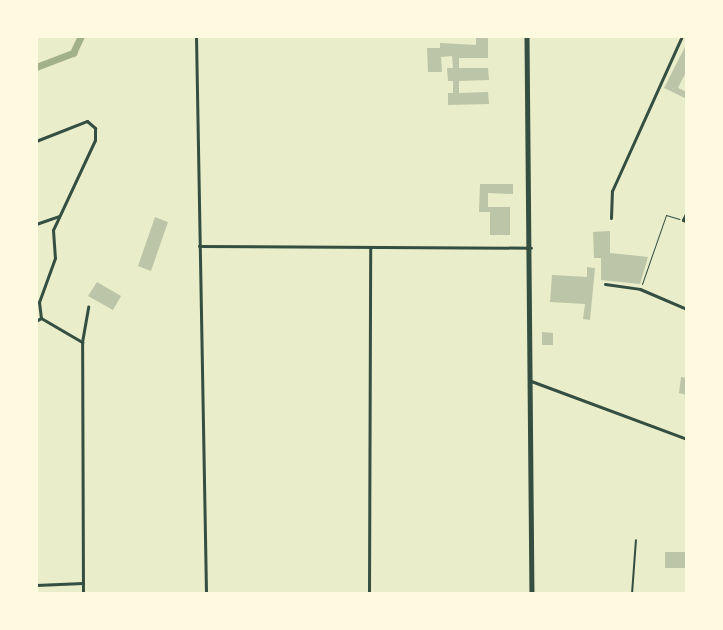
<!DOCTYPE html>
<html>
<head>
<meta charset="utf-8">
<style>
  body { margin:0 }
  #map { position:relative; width:723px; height:630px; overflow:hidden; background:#e9edc9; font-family:Karla,sans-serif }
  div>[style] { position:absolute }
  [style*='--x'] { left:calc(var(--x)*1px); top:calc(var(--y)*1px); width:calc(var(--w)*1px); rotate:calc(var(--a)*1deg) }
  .canal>* { height:7px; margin:-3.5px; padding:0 3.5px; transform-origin:3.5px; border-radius:3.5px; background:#a3b18a }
  .building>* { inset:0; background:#bcc5a7 }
  .path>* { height:1px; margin:-0.5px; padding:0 0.5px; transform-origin:0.5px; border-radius:0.5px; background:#344e41 }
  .service>* { height:2px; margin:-1px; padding:0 1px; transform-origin:1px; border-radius:1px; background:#344e41 }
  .minor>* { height:3px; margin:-1.5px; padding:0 1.5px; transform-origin:1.5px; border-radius:1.5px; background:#344e41 }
  .secondary>* { height:4.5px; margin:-2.25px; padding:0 2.25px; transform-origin:2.25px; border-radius:2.25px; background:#344e41 }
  span { translate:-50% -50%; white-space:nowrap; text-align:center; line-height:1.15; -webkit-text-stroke:4px #fefae0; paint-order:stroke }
  .frame { position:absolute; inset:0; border:38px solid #fefae0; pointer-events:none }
</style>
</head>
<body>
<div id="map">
  <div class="canal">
    <div style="--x:36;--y:67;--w:40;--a:-21"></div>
    <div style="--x:73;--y:53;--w:19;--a:-65"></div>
  </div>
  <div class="building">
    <div style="clip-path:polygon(476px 36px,488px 36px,488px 58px,459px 58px,459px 68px,488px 68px,489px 80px,459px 81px,459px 93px,488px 92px,489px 104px,448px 105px,448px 93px,453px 93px,453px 81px,448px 81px,447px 68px,453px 68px,452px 56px,441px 57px,442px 72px,428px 72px,427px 48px,440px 48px,440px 43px,476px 45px)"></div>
    <div style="clip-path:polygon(687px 43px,687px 70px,678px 88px,687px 92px,687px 99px,664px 88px)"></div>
    <div style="clip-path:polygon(480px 184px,513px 184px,513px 194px,488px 193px,488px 207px,510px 207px,510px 235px,490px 235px,490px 212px,479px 212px)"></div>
    <div style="clip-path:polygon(155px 217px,168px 222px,151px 271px,138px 266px)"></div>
    <div style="clip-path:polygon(610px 231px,610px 253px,648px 257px,640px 284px,601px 280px,601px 258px,594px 258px,593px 232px)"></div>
    <div style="clip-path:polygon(587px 267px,595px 268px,590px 320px,583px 319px,585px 304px,550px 302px,552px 275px,587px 277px)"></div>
    <div style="clip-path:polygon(97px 282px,121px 296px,113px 310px,88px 296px)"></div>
    <div style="clip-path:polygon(542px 332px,553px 333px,553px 345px,542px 345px)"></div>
    <div style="clip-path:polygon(681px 377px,687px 378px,687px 395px,679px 393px)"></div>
    <div style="clip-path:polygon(665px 552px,687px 552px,687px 568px,665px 568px)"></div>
  </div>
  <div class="path">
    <div style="--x:642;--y:284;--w:73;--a:-70.8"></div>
    <div style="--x:666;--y:215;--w:14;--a:17"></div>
  </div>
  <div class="service">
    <div style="--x:632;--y:594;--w:54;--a:-85.8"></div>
  </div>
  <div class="minor">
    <div style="--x:196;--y:36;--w:558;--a:88.97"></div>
    <div style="--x:36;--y:141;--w:55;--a:-21.4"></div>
    <div style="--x:87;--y:121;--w:11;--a:41"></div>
    <div style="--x:95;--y:128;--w:12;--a:90"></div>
    <div style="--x:95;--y:140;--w:99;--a:115"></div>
    <div style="--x:53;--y:230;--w:28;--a:86"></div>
    <div style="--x:55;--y:258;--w:47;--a:110"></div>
    <div style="--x:39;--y:302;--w:16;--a:83"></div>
    <div style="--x:687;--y:212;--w:9;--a:117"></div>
    <div style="--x:683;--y:220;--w:4;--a:27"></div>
    <div style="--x:611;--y:218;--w:27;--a:-88"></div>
    <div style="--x:612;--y:191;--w:170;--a:-65.7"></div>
    <div style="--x:36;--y:224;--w:24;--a:-19"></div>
    <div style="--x:199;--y:246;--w:332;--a:0.3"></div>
    <div style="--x:605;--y:284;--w:35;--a:8"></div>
    <div style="--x:640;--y:289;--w:51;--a:23.1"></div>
    <div style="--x:36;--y:321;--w:6;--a:-31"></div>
    <div style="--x:41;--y:318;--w:48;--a:30.3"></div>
    <div style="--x:531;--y:381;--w:166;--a:20.4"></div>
    <div style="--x:36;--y:585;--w:47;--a:-2.4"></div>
    <div style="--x:83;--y:594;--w:252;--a:-90.2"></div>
    <div style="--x:82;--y:342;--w:36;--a:-80"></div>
    <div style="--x:369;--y:594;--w:346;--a:-89.8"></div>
  </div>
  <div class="secondary">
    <div style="--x:527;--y:36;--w:558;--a:89.49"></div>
  </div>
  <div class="frame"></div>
</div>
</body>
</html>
